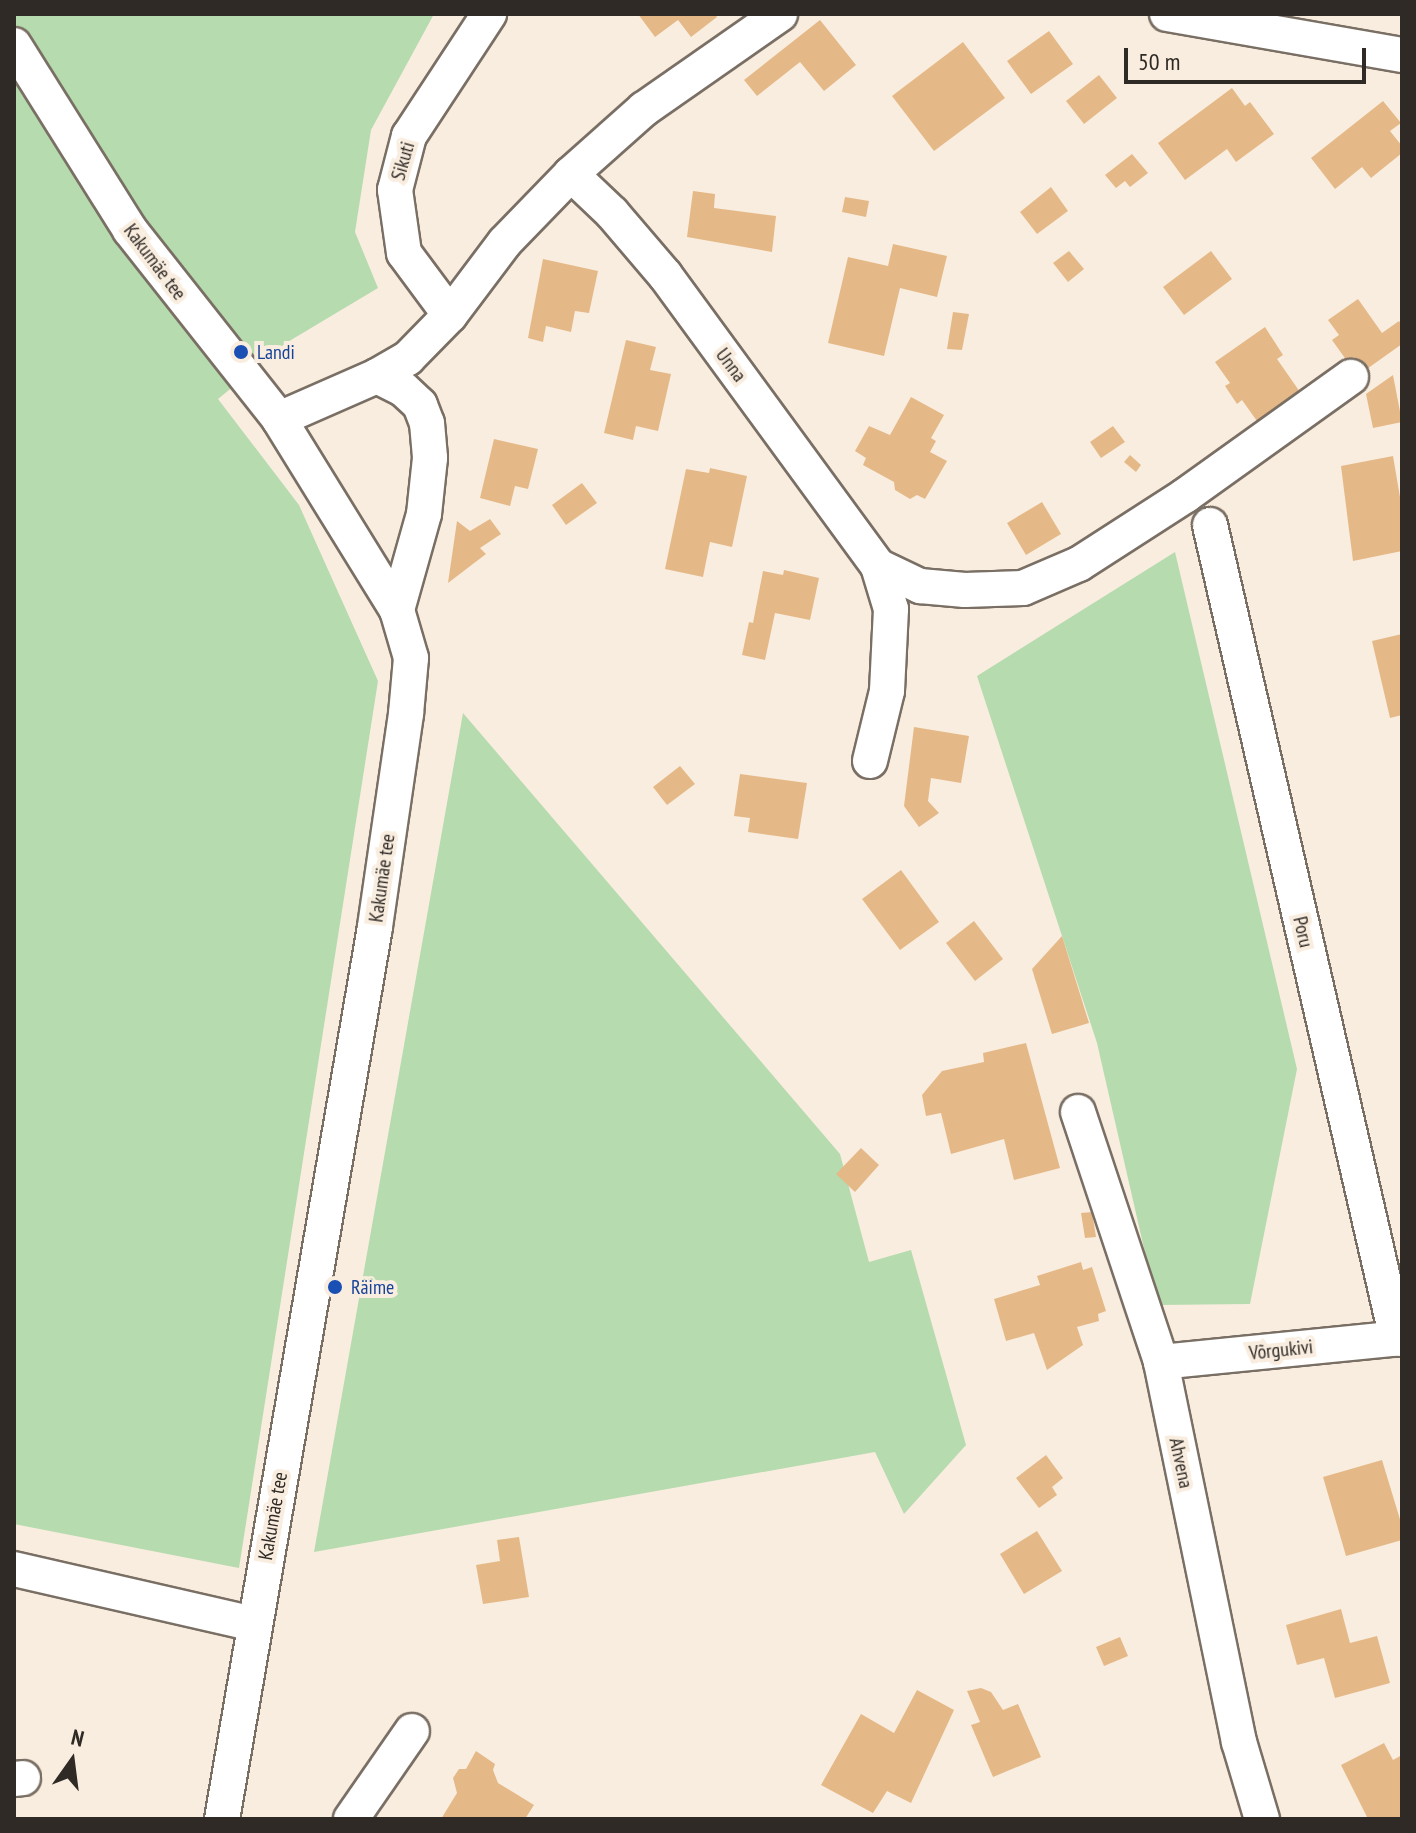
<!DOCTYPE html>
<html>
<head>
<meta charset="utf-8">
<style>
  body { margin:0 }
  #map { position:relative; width:1416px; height:1833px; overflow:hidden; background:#f9eddf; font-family:"PT Sans Narrow",sans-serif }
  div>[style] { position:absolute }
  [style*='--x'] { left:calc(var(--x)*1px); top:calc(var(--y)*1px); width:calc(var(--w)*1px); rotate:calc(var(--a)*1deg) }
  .green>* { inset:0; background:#b6dbae }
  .building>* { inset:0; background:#e5b987 }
  .roads { filter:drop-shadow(2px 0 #7a6f64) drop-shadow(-2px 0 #7a6f64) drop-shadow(0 2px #7a6f64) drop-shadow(0 -2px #7a6f64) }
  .minor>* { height:34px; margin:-17px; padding:0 17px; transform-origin:17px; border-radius:17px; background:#fff }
  .dots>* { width:22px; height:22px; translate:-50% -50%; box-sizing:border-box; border:4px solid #f9eddf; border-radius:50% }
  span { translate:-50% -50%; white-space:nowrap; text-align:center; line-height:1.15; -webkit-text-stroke:8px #f9eddf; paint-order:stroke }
  .street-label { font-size:20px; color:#2f2a25 }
  .transit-label { font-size:20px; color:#164399 }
  .left { translate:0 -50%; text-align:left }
  .frame { position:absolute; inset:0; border:16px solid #2f2a25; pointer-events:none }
  .north { position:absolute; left:32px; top:1721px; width:80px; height:80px; -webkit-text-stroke:6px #f9eddf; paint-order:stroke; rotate:14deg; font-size:22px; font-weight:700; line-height:32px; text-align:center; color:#2f2a25 }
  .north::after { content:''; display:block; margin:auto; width:28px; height:36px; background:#2f2a25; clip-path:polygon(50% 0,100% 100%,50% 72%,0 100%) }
  .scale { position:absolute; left:1124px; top:48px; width:242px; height:36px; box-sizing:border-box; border:4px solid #2f2a25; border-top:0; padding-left:10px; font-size:24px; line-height:28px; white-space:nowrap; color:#2f2a25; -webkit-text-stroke:6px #f9eddf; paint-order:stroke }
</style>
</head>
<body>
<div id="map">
  <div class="green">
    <div style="clip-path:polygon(14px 14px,434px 14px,371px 130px,355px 232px,378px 288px,286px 343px,218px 399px,299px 505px,378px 681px,239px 1568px,14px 1524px)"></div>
    <div style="clip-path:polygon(1175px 552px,1297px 1069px,1250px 1304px,1157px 1305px,1097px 1043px,977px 676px)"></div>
    <div style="clip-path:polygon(463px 713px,840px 1154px,869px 1262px,911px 1250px,966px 1445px,904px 1514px,875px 1452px,314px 1552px)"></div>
  </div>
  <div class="building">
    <div style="clip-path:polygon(638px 14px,715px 14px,717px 17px,691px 37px,678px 20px,655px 37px)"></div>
    <div style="clip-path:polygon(820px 20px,856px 65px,824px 91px,800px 62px,757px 96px,744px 80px)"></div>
    <div style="clip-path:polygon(1049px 31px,1073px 64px,1031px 94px,1007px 61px)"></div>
    <div style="clip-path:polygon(963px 42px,1005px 98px,934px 151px,892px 96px)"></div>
    <div style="clip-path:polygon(1099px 75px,1117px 98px,1084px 124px,1066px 101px)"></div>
    <div style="clip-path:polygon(1232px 88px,1245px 106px,1250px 102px,1274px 134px,1236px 162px,1227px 149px,1185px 180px,1158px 143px)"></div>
    <div style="clip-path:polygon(1383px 101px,1401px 123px,1390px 131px,1402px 146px,1402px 153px,1371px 178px,1362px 167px,1335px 189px,1311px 158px)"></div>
    <div style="clip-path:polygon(1132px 154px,1148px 173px,1130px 187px,1125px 181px,1116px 188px,1105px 175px)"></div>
    <div style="clip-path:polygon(1051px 187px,1068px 211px,1037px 234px,1020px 212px)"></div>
    <div style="clip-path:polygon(693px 191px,715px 194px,714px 208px,776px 216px,772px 252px,687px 237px)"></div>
    <div style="clip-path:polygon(845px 197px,869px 201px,866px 217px,842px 212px)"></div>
    <div style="clip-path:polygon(893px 244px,947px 256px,937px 297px,900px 288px,884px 356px,828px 343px,848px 257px,888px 266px)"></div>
    <div style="clip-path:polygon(1069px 251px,1084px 269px,1068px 282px,1053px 263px)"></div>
    <div style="clip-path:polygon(1211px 251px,1232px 279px,1184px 315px,1163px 287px)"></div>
    <div style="clip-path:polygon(543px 259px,598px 271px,589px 313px,575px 311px,571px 332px,546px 326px,543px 342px,528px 338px)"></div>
    <div style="clip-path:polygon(1358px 299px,1382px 333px,1399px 321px,1402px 325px,1402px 344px,1364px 371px,1354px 357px,1347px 361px,1332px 340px,1339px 335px,1328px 320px)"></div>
    <div style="clip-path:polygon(953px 312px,969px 314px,962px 350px,947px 349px)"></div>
    <div style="clip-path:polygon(1265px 327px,1283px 355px,1277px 359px,1300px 392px,1257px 421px,1242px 400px,1237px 404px,1225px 386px,1230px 383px,1215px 362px)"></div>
    <div style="clip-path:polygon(626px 340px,656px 347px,650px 370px,671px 374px,658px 431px,636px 426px,633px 440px,604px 433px)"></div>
    <div style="clip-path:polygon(1393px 375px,1402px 422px,1373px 428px,1366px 394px)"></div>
    <div style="clip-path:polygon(911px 397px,944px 415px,931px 438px,936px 441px,930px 452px,947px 461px,925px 499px,917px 495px,910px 499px,895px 490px,894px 482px,863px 465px,866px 458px,855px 451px,869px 426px,890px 435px)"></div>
    <div style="clip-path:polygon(1113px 426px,1125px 442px,1101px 458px,1090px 442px)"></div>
    <div style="clip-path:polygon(494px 439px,538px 449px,528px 489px,515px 486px,510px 506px,480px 498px)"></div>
    <div style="clip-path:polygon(1130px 455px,1141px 465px,1136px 472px,1124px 462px)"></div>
    <div style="clip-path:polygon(1393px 456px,1402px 509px,1402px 551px,1353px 561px,1341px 466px)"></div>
    <div style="clip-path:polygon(710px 468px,747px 476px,732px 547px,710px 542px,703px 577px,665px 569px,686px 469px,709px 473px)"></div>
    <div style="clip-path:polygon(582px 483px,597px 503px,566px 525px,552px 505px)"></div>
    <div style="clip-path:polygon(1042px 502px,1061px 534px,1026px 555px,1007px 523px)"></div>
    <div style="clip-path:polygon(490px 519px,501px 534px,480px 548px,486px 554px,448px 583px,457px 521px,470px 531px)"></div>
    <div style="clip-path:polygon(784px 570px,819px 578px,810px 620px,775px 613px,765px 660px,742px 655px,749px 622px,753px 623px,763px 571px,783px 575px)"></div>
    <div style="clip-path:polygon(1402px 634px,1402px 715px,1390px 718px,1372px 641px)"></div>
    <div style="clip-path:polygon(914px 727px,969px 736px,961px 783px,931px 778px,928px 801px,939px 813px,919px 827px,904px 806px)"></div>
    <div style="clip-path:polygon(680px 766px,695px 784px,667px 805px,653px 787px)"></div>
    <div style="clip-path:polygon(740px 774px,807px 783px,798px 839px,748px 832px,750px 818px,734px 816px)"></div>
    <div style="clip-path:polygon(901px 870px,939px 922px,900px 950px,862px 899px)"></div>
    <div style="clip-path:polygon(974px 921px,1003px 959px,975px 981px,946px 943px)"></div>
    <div style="clip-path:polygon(1062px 936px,1089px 1023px,1052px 1034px,1032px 969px)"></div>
    <div style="clip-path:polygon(1026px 1043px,1060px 1168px,1014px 1180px,1004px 1139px,951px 1154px,941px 1113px,926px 1116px,922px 1095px,942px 1071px,984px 1062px,983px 1053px)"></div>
    <div style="clip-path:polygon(861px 1148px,879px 1165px,855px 1192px,836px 1174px)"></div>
    <div style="clip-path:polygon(1092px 1212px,1096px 1237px,1085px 1238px,1081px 1213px)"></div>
    <div style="clip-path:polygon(1081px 1262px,1083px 1270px,1092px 1267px,1106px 1311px,1098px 1314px,1099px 1321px,1077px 1327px,1083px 1345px,1047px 1370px,1034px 1333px,1006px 1341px,994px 1299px,1040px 1285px,1037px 1276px)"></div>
    <div style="clip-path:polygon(1046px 1455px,1063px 1478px,1052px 1487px,1057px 1495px,1039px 1508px,1016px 1478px)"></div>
    <div style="clip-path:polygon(1382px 1460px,1402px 1526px,1402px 1540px,1346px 1556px,1323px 1477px)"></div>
    <div style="clip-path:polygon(1037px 1531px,1062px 1571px,1024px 1594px,1000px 1554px)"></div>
    <div style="clip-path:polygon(519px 1537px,529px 1597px,483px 1604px,476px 1565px,500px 1561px,497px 1540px)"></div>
    <div style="clip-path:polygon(1341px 1609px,1350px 1643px,1377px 1636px,1390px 1683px,1335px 1698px,1324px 1658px,1297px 1665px,1286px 1625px)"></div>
    <div style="clip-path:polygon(1120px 1637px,1128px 1656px,1104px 1666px,1096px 1647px)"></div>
    <div style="clip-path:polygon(981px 1688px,991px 1692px,1003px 1710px,1018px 1704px,1041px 1757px,993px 1777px,971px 1725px,980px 1722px,967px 1691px)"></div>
    <div style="clip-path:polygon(917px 1690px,954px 1710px,911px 1803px,887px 1791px,873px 1813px,821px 1785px,861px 1714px,894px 1733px)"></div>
    <div style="clip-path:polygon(1384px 1743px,1393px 1760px,1402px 1755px,1402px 1817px,1368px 1819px,1341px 1765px)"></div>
    <div style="clip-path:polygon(476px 1751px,495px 1764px,493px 1770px,498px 1783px,534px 1805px,525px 1819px,441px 1819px,457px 1793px,453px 1778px,459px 1769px,466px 1769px)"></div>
  </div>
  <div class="roads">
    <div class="minor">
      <div style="--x:1167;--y:14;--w:239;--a:9.9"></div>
      <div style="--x:14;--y:45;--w:218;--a:57.9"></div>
      <div style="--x:130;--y:230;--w:241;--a:51.7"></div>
      <div style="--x:279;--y:419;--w:225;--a:58.3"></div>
      <div style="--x:397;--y:610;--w:50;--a:73.7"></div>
      <div style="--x:411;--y:658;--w:56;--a:95.1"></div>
      <div style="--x:406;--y:714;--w:215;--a:98.3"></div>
      <div style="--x:375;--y:927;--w:905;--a:99.73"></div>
      <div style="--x:571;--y:174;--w:57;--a:43.6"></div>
      <div style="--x:612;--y:213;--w:82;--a:49.5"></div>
      <div style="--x:665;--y:275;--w:361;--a:53.8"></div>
      <div style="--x:878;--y:566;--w:45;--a:73.2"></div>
      <div style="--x:891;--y:609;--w:82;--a:92.8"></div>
      <div style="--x:887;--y:691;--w:72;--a:103.7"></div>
      <div style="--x:450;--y:315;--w:77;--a:-126.6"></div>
      <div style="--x:404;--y:253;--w:64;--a:-98.1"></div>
      <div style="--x:395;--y:190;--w:56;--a:-75.5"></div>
      <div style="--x:409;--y:136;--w:146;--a:-56.7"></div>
      <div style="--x:377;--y:376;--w:29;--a:27"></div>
      <div style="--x:403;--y:389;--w:23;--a:43"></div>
      <div style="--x:420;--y:405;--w:19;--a:69"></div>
      <div style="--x:427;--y:423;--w:35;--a:85"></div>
      <div style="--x:430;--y:458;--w:56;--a:96.1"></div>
      <div style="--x:424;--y:514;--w:100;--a:105.7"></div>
      <div style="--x:279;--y:419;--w:107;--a:-23.7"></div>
      <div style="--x:377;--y:376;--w:36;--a:-30"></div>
      <div style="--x:408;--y:358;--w:60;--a:-45.7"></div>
      <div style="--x:450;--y:315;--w:91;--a:-53"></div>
      <div style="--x:505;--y:242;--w:95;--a:-45.9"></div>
      <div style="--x:571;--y:174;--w:98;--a:-41.7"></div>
      <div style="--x:644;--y:109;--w:166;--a:-34.9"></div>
      <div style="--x:1210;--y:525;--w:835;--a:77.06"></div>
      <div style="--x:878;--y:566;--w:47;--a:25.5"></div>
      <div style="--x:920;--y:586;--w:45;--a:5.1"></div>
      <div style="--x:965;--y:590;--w:58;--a:-2"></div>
      <div style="--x:1023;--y:588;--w:61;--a:-23.2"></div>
      <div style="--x:1079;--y:564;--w:127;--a:-32.8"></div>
      <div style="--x:1186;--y:495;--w:203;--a:-35.6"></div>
      <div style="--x:1078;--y:1112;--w:263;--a:71.6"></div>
      <div style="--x:1161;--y:1362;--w:388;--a:78.4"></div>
      <div style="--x:1239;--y:1742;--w:80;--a:73.4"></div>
      <div style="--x:1161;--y:1362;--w:242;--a:-5.7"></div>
      <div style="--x:14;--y:1569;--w:246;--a:12.9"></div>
      <div style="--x:14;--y:1779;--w:9;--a:-6"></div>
      <div style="--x:351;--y:1819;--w:107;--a:-55.3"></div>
    </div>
  </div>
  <div class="dots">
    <div style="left:241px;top:352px;background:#1a4fb4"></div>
    <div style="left:335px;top:1287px;background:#1a4fb4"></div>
  </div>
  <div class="street-label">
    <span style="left:403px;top:161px;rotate:-74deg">Sikuti</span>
    <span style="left:155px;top:262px;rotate:53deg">Kakumäe tee</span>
    <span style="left:731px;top:365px;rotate:53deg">Unna</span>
    <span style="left:382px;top:878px;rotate:-82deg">Kakumäe tee</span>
    <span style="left:1303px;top:932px;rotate:77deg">Poru</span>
    <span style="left:1281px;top:1350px;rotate:-6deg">Võrgukivi</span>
    <span style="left:1181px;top:1463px;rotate:78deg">Ahvena</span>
    <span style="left:273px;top:1516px;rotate:-80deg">Kakumäe tee</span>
  </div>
  <div class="transit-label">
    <span class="left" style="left:257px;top:352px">Landi</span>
    <span class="left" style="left:351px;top:1287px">Räime</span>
  </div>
  <div class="frame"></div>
  <div class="north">N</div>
  <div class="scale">50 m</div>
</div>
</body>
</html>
